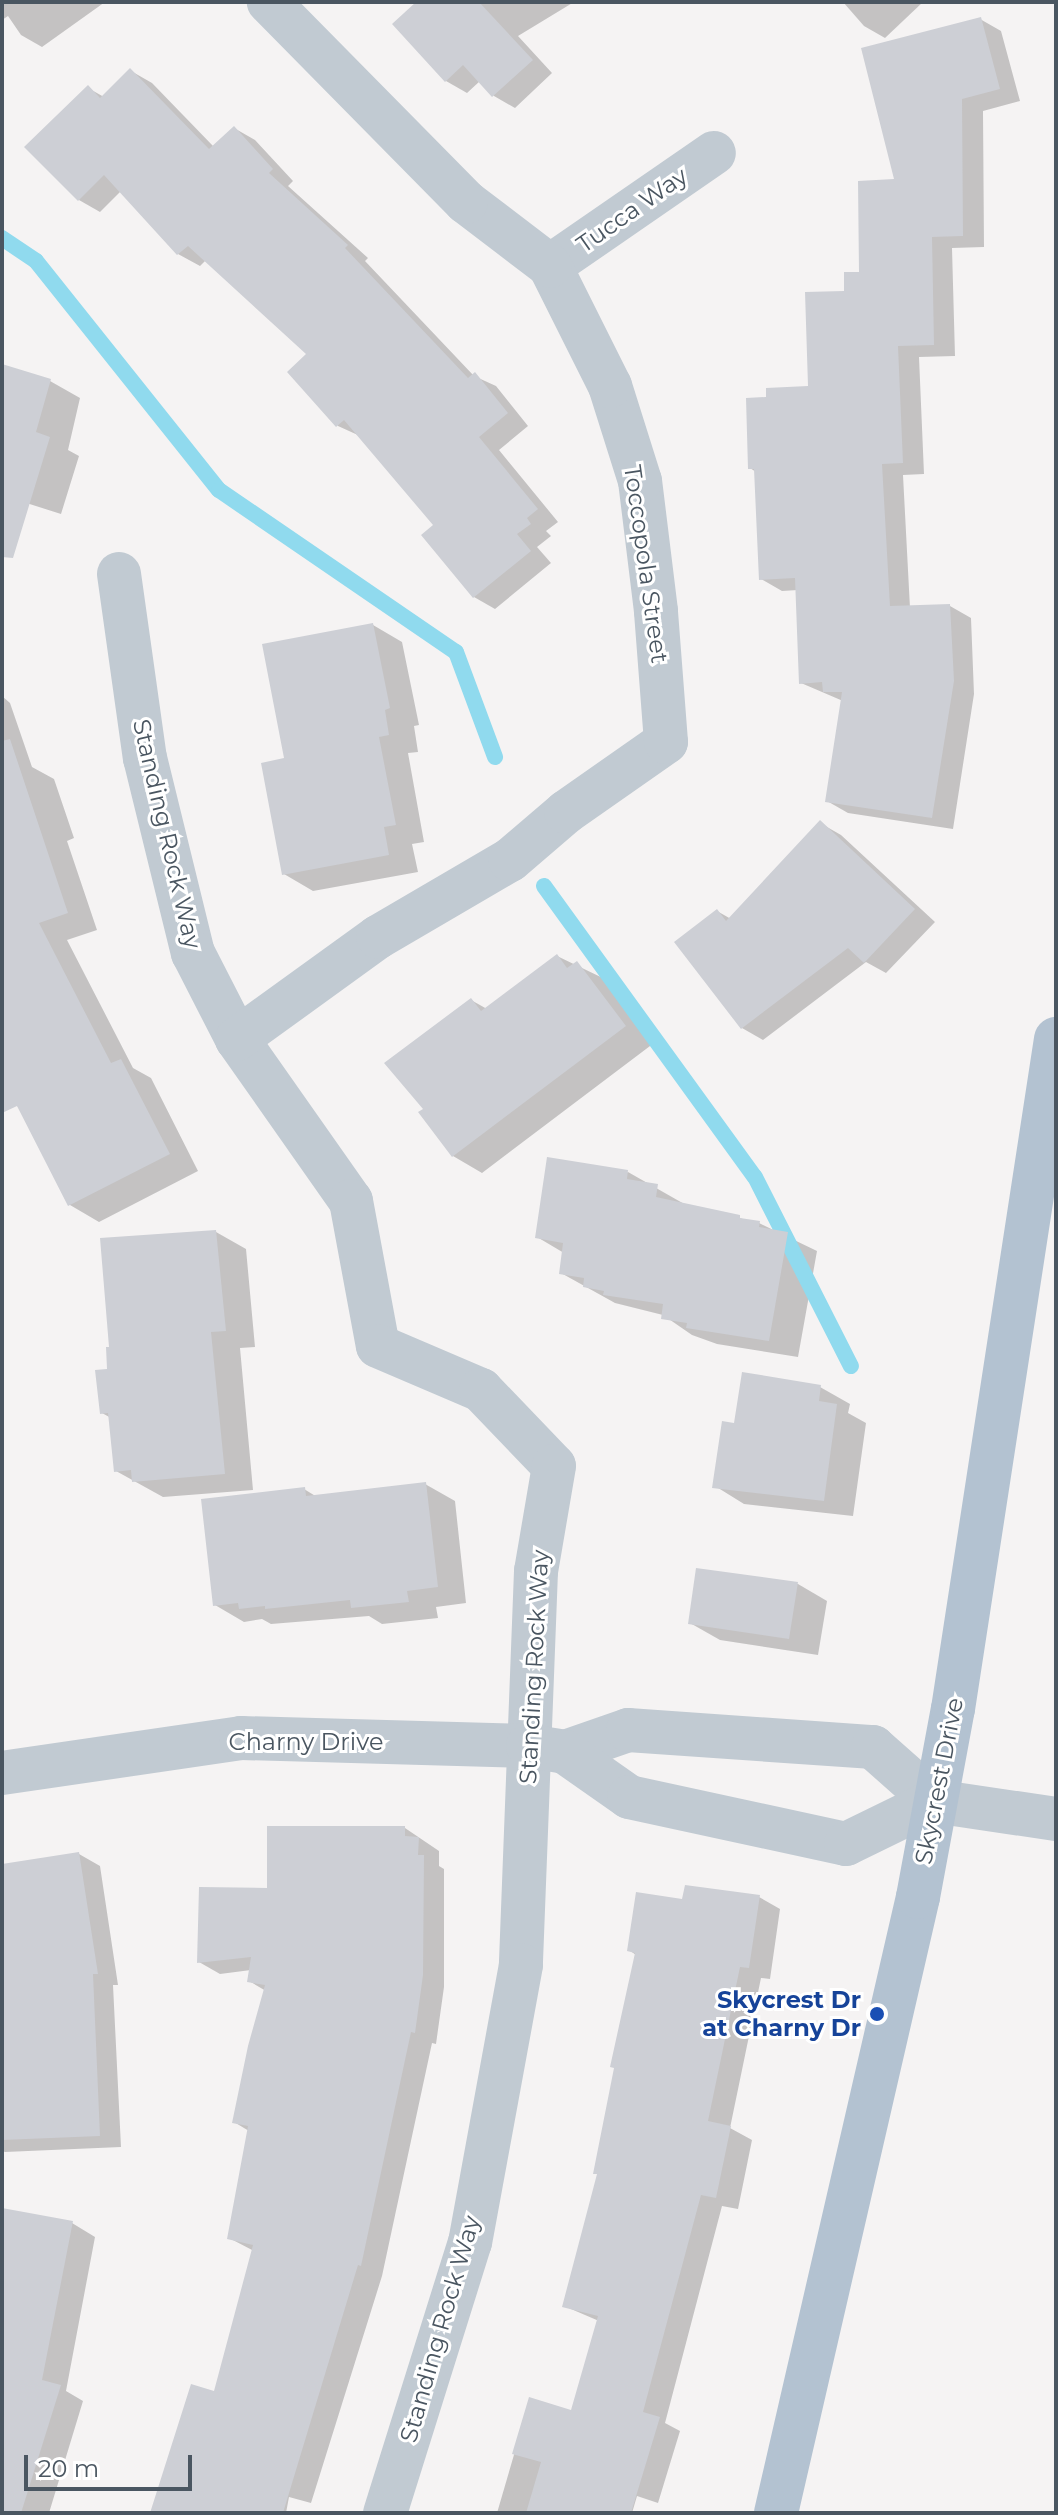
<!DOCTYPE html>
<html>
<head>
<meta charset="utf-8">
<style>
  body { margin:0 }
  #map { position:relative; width:1058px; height:2515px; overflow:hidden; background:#f5f3f3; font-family:Montserrat,sans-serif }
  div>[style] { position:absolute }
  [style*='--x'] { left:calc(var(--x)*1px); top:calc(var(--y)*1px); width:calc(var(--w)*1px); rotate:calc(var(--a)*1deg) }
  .shadow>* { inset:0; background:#0003 }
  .stream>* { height:16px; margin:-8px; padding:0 8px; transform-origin:8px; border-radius:8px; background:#90daee }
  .building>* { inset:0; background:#cdcfd5 }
  .minor>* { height:44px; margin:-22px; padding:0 22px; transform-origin:22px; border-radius:22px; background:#c1cad2 }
  .primary>* { height:44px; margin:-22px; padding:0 22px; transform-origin:22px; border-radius:22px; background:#b3c2d1 }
  .dots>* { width:22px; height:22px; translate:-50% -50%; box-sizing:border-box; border:4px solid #fff; border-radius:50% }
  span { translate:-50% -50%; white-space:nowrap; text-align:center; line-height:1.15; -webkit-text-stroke:6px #fff; paint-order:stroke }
  .street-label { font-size:24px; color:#4a5661 }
  .transit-label { font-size:24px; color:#164399; font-weight:700 }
  .right { translate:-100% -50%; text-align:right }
  .frame { position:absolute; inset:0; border:4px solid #4a5661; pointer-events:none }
  .scale { position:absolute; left:24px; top:2455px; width:168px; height:36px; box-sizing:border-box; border:4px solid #4a5661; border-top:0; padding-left:10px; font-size:24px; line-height:28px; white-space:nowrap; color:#4a5661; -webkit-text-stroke:6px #fff; paint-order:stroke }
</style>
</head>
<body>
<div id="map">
  <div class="shadow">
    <div style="clip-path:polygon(2px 2px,105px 2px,42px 47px,21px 35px,8px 16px,2px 20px)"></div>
    <div style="clip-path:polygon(418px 2px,574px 2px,518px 36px,552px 73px,515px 108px,494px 96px,480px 81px,467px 93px,446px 81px)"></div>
    <div style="clip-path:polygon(843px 2px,923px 2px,885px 38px,864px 26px)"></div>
    <div style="clip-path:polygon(980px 19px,1001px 31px,1020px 101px,983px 111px,984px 247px,952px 248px,955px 356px,919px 357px,924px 474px,903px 475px,910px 608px,950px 606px,971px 618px,974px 694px,953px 829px,848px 813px,827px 801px,843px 701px,801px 683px,798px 590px,782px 591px,761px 579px,756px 472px,750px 468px,768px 398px,810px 388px,846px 293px,861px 273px,896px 181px)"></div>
    <div style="clip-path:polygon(131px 71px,152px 83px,214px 147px,234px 128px,255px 140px,293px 181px,288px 186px,368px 258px,365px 261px,474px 376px,496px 386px,528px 426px,499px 450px,558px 522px,546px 531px,551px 536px,537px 547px,551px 563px,495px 609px,474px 597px,436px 525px,360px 436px,338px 426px,290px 372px,309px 354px,206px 260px,200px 266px,178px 254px,121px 191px,100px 212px,79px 200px,88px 88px,104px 97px)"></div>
    <div style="clip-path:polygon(2px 366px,50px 381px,80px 398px,68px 450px,79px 456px,61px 514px,17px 500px,2px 547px)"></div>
    <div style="clip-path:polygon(373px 625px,402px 642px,419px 725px,414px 726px,418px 752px,408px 753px,424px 842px,412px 844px,418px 872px,313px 891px,284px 874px,287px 760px)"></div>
    <div style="clip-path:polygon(2px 696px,10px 703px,32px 767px,54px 779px,74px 838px,67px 841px,97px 930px,67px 940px,133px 1068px,151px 1078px,198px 1171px,99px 1222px,70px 1205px,22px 1110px,2px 1093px)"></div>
    <div style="clip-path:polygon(820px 823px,841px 835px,935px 922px,886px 973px,866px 962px,763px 1040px,742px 1028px,717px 911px,731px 919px)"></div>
    <div style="clip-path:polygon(557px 956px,607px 980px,654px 1043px,482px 1173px,453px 1156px,426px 1109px,471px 1000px,487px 1009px)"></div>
    <div style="clip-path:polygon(628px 1172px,686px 1205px,759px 1223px,817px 1251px,798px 1357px,717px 1344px,692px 1335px,663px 1315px,615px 1303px,561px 1273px,564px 1253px,537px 1237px)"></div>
    <div style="clip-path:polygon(216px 1232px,246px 1249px,255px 1347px,240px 1348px,253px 1490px,163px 1497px,116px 1471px,111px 1418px,102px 1413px,109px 1371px)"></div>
    <div style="clip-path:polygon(820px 1387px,850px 1404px,848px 1413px,866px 1423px,853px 1516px,744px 1504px,715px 1486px,736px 1425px)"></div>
    <div style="clip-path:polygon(425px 1484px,455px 1501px,466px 1603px,436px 1607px,438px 1618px,382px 1624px,369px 1616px,271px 1624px,262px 1619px,244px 1622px,215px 1605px,304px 1489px,317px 1497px)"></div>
    <div style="clip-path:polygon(698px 1570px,798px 1584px,827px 1601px,818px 1655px,720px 1640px,690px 1623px)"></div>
    <div style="clip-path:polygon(405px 1828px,439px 1851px,439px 1866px,444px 1869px,444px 1987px,436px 2044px,432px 2043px,382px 2276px,311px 2503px,289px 2497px,286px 2513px,153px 2513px,215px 2394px,254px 2251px,229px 2238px,249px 2131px,234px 2122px,266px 1991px,249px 1981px,251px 1970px,220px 1974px,199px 1962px,269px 1890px)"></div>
    <div style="clip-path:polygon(79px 1854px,100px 1866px,118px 1985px,113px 1985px,121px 2147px,5px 2152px,2px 2151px,2px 1902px)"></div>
    <div style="clip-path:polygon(759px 1897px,780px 1909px,770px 1979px,761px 1978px,730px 2128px,752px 2140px,738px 2209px,722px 2206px,665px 2423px,680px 2431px,658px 2503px,637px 2496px,632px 2513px,497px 2513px,530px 2400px,572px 2413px,599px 2321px,564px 2306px,599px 2175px,636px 1955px,629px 1950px,684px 1901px)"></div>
    <div style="clip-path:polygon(2px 2210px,72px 2223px,95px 2237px,66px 2391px,83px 2401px,49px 2513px,2px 2513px)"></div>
  </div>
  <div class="stream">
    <div style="--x:2;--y:238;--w:41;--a:34.1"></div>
    <div style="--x:36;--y:261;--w:293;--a:51.4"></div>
    <div style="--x:219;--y:490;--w:287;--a:34.4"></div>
    <div style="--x:456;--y:652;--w:112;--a:69.6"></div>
    <div style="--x:544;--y:886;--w:359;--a:54.1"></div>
    <div style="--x:755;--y:1177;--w:212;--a:63.1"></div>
  </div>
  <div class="building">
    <div style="clip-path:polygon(416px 2px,479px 2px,533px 60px,492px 97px,463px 65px,445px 82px,392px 24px)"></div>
    <div style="clip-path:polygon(981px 17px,1000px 89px,962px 99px,963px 236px,932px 237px,934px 345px,898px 346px,903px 463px,882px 464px,890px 606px,950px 604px,954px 681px,932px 818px,825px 802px,842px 692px,823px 692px,822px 682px,799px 684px,795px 578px,759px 580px,754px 469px,748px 469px,746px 398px,766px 397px,766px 388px,808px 386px,805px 292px,844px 291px,844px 272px,859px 272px,858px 181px,894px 179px,861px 48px)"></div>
    <div style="clip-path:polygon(130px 68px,209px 149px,234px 126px,273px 169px,269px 173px,348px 245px,345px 248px,468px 378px,475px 372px,508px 413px,479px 437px,538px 509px,527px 518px,531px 524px,517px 534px,531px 551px,473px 598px,421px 535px,433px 525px,344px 420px,336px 427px,287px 372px,306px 354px,188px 246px,177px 255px,104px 175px,78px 201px,24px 147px,88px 85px,100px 98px)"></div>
    <div style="clip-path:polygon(2px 364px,51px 379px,36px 432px,50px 437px,13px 558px,2px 557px)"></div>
    <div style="clip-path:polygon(373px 623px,390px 708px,385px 710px,389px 735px,379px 737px,396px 825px,384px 827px,389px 855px,282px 875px,261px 763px,284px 758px,262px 644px)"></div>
    <div style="clip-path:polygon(10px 739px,68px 913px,39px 923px,111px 1063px,121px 1059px,170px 1154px,68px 1206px,17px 1106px,2px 1113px,2px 741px)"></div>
    <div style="clip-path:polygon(820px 820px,915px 909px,864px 963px,848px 948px,741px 1029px,674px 942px,717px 909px,726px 921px)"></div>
    <div style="clip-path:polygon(557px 954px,567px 968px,577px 961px,626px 1026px,452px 1157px,418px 1112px,423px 1109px,384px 1063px,471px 998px,481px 1011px)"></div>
    <div style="clip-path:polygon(547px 1157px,628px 1170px,627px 1179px,658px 1184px,656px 1197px,740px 1215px,740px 1218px,760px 1221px,759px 1227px,788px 1232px,769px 1341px,686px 1328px,687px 1323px,661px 1319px,663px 1304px,603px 1295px,604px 1291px,583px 1287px,584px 1278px,559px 1274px,563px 1243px,535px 1238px)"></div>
    <div style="clip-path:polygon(216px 1230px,226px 1331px,211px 1332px,225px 1474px,132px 1482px,131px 1470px,114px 1472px,108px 1413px,100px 1414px,95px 1370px,107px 1369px,106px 1347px,109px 1347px,100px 1238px)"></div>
    <div style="clip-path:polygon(742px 1372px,821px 1385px,819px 1401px,837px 1404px,824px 1501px,712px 1488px,722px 1421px,734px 1423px)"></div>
    <div style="clip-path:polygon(426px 1482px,438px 1587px,407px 1591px,409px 1602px,351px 1608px,350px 1600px,265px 1609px,265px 1606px,239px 1609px,238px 1603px,213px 1606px,201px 1499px,305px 1487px,306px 1496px)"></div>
    <div style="clip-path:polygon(696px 1568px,798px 1582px,789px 1639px,688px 1624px)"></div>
    <div style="clip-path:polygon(267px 1826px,405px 1826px,405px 1836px,419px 1837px,418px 1855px,424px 1855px,423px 1975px,415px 2033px,411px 2032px,361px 2266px,358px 2265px,283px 2513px,150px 2513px,191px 2384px,214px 2391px,253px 2245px,227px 2239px,248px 2126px,232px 2123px,248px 2046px,265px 1985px,247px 1982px,251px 1957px,197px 1963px,199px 1887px,267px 1888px)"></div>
    <div style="clip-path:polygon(79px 1852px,98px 1974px,93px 1974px,100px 2136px,2px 2140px,2px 1864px)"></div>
    <div style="clip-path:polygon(685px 1885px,760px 1895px,749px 1968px,740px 1967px,708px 2121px,731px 2126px,716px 2198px,701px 2195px,643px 2412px,660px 2417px,631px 2513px,526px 2513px,541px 2462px,512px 2454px,529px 2397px,571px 2410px,598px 2316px,562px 2307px,597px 2174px,593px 2174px,614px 2068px,610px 2067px,635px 1953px,627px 1951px,636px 1892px,682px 1899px)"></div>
    <div style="clip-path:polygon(2px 2208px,73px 2221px,42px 2380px,61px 2385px,21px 2513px,2px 2513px)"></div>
  </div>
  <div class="minor">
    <div style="--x:550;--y:266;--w:199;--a:-34.6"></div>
    <div style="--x:119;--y:574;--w:186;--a:82"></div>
    <div style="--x:145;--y:758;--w:201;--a:76.2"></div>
    <div style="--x:193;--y:953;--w:97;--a:62.9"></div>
    <div style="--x:237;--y:1039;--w:198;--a:54.9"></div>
    <div style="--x:351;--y:1201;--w:147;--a:79.5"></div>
    <div style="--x:378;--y:1346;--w:112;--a:23.1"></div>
    <div style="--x:481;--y:1390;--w:105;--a:46.2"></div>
    <div style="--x:554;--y:1466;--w:107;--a:99.7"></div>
    <div style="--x:536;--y:1571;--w:394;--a:92.2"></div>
    <div style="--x:521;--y:1965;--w:282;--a:100.4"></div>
    <div style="--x:470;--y:2242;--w:284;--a:107.4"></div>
    <div style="--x:237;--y:1039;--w:174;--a:-35.9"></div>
    <div style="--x:378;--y:937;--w:153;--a:-30.3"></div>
    <div style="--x:510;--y:860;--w:74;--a:-40.6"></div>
    <div style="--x:566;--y:812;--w:122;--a:-35"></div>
    <div style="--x:666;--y:742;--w:131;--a:-94.4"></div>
    <div style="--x:656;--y:611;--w:131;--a:-97"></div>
    <div style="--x:640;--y:481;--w:100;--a:-107.5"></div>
    <div style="--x:610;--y:386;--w:134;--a:-116.6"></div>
    <div style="--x:550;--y:266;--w:106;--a:-142.7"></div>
    <div style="--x:466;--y:202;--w:281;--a:-134.6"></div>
    <div style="--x:565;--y:1752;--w:67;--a:-19.2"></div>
    <div style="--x:628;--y:1730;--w:246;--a:4"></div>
    <div style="--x:873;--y:1747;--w:81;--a:41.5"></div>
    <div style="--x:934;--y:1801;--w:123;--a:8.4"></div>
    <div style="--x:2;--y:1773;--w:242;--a:-8.3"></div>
    <div style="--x:241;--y:1738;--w:287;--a:1.6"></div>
    <div style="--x:528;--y:1746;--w:37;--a:9"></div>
    <div style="--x:565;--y:1752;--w:78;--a:35.1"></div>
    <div style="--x:629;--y:1797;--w:222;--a:12.2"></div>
    <div style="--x:846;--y:1844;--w:98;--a:-26"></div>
  </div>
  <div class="primary">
    <div style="--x:776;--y:2513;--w:632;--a:-77.02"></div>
    <div style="--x:918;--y:1897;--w:191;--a:-79.5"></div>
    <div style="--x:953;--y:1709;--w:678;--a:-81.26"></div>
  </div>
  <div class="dots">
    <div style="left:877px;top:2014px;background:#1a4fb4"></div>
  </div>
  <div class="street-label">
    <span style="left:632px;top:210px;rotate:-35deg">Tucca Way</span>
    <span style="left:646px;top:564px;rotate:82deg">Toccopola Street</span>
    <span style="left:167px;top:834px;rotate:77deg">Standing Rock Way</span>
    <span style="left:534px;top:1667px;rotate:-87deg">Standing Rock Way</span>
    <span style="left:306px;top:1742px">Charny Drive</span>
    <span style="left:939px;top:1781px;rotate:-79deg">Skycrest Drive</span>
    <span style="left:440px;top:2329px;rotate:-74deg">Standing Rock Way</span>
  </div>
  <div class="transit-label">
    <span class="right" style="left:861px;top:2014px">Skycrest Dr<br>at Charny Dr</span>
  </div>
  <div class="frame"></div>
  <div class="scale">20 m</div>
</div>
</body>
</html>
